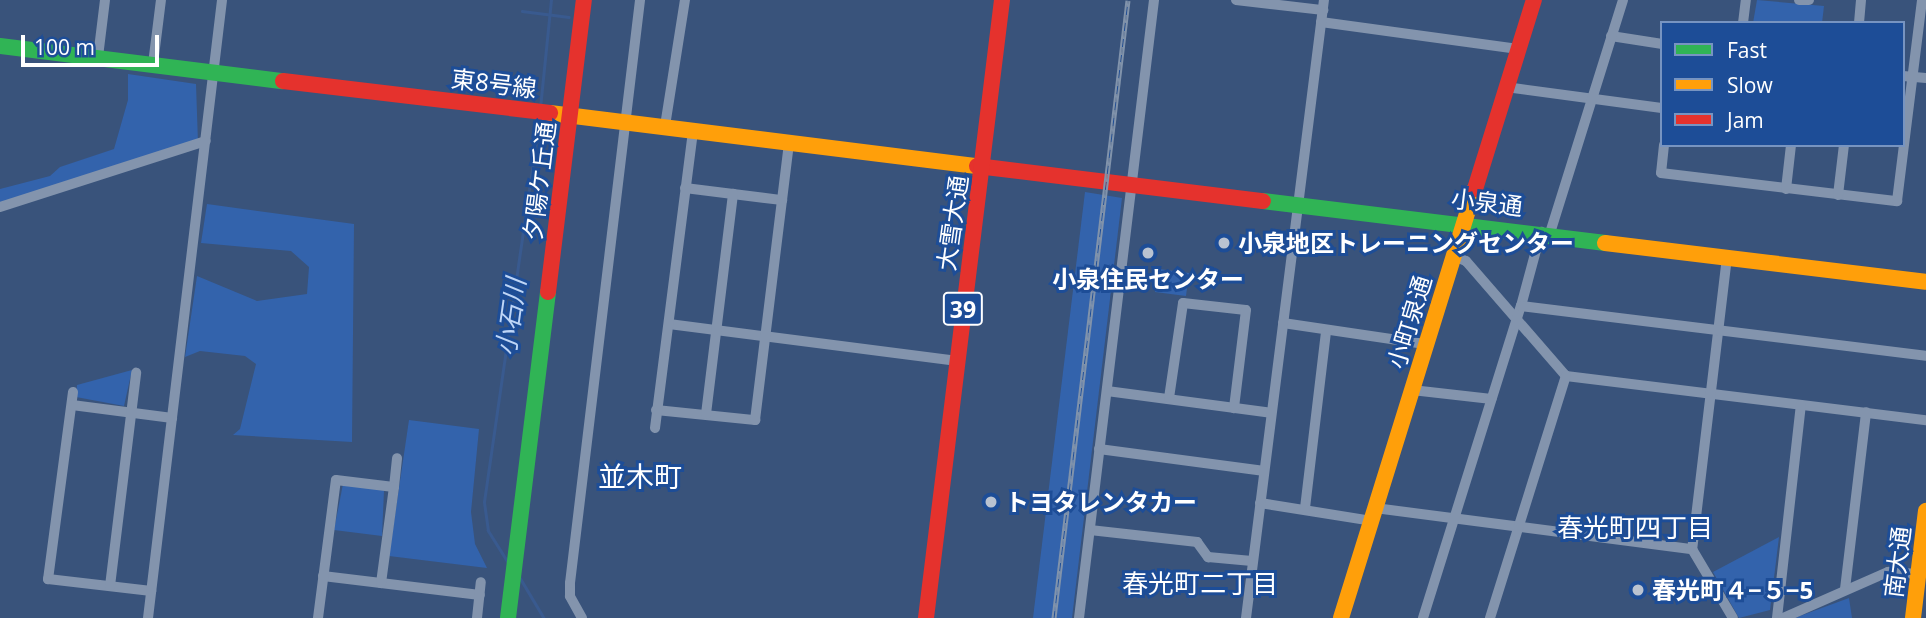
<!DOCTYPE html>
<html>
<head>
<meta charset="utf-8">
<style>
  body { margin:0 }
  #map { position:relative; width:1926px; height:618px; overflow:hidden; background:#39537b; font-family:"Open Sans","Noto Sans JP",sans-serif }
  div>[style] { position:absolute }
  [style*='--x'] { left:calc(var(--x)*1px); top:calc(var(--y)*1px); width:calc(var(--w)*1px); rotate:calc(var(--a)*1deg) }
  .green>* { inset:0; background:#3363ac }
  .stream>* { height:2.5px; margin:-1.25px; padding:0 1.25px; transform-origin:1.25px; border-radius:1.25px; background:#395a8f }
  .street>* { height:10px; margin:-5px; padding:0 5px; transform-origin:5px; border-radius:5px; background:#8394ad }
  .fast>* { height:16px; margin:-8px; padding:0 8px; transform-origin:8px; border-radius:8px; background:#30b455 }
  .slow>* { height:16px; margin:-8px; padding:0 8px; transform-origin:8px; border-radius:8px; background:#ff9f0a }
  .jam>* { height:16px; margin:-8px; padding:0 8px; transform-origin:8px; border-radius:8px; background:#e5322d }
  .rail>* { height:5px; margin-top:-2.5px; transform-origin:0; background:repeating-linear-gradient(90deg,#1d4d97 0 8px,#8193ab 0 16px); box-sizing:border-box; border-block:2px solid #8193ab }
  .dots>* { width:19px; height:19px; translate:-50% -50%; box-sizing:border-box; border:4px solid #1d4d97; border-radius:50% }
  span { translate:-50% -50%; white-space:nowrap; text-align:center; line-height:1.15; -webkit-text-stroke:6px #1d4d97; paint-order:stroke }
  .shield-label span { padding:2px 5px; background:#1d4d97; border:2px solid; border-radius:5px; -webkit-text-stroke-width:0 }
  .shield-label { font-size:23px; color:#fff; font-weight:700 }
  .street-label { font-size:24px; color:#fff }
  .poi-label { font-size:24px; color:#fff; font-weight:700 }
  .left { translate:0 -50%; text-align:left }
  .water-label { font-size:26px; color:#bed5f6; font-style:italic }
  .neighbourhood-label { font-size:26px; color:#fff }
  .quarter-label { font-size:28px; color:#fff }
  .legend { position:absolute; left:1660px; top:21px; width:245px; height:126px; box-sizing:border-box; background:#1d4d97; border:2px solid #7794c1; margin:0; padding:9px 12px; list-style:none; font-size:21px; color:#fff }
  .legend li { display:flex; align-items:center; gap:14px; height:35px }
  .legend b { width:35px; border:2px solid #7794c1 }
  .scale { position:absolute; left:21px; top:35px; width:138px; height:32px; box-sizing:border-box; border:4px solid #fff; border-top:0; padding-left:9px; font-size:21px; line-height:24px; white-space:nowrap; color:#fff; -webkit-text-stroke:5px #1d4d97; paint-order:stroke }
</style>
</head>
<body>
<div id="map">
  <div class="green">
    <div style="clip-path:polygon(1757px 0,1824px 6px,1822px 23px,1753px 23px)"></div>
    <div style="clip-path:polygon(128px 74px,196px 84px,198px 143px,0 207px,0 189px,50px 176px,60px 167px,114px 149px,128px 100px)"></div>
    <div style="clip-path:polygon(1085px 192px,1122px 198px,1072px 618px,1033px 618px)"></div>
    <div style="clip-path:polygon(207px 204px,354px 224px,352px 442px,233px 435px,240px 429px,256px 364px,245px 356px,200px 351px,185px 357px,197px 276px,257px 301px,307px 294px,309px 267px,291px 251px,201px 243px)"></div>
    <div style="clip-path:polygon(1159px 269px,1189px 273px,1186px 296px,1155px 292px)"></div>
    <div style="clip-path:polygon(132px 370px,124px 406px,76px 397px,77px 385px)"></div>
    <div style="clip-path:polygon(409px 420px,479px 429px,471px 512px,475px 544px,487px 568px,389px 556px)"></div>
    <div style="clip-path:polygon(343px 484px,384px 490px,382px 536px,334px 530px)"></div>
    <div style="clip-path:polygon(1779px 537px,1770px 610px,1739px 618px,1713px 572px)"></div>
    <div style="clip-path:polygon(1849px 598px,1852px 618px,1795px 618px,1800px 616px)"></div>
  </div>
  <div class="stream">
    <div style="--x:522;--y:11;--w:47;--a:7.3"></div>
    <div style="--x:540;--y:108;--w:109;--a:-84.2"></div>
    <div style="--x:508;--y:563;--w:38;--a:-122"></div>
    <div style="--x:488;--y:531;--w:29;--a:-98"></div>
    <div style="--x:484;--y:502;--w:388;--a:-81.8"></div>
    <div style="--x:519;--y:576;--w:49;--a:59.2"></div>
  </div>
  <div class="street">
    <div style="--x:1236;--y:0;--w:88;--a:6.6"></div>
    <div style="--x:1799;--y:0;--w:10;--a:0"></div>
    <div style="--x:1321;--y:22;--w:199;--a:7.8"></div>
    <div style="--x:1743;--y:23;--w:23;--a:-83"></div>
    <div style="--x:1859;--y:23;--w:23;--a:-85"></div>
    <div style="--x:1611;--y:36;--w:52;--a:8.9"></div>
    <div style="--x:98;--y:57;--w:57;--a:-83"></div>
    <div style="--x:153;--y:64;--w:64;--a:-82.9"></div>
    <div style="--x:1903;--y:76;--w:23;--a:5"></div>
    <div style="--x:1506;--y:87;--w:157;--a:7.7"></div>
    <div style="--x:665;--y:126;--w:128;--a:-81"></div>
    <div style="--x:1664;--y:145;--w:28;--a:96"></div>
    <div style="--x:1661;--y:173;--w:238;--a:6.8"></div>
    <div style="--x:1897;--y:201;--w:203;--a:-82.9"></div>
    <div style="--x:685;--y:188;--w:98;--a:7.1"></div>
    <div style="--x:1786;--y:189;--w:44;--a:-83.5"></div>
    <div style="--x:1838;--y:195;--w:50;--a:-83.2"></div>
    <div style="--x:0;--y:207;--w:216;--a:-17.8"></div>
    <div style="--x:1550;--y:233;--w:244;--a:-72.6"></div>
    <div style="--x:1454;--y:256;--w:13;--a:23"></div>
    <div style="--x:1466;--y:261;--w:152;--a:49"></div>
    <div style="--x:1566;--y:376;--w:363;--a:7"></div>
    <div style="--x:1727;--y:257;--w:294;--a:96.8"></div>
    <div style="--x:1692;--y:549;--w:80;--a:59.3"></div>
    <div style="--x:1521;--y:306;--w:77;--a:-74.9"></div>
    <div style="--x:1283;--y:323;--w:145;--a:8.4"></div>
    <div style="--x:669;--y:324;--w:289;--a:7.3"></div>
    <div style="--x:1412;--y:390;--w:80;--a:6.5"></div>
    <div style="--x:1107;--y:391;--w:165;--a:7.6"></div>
    <div style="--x:73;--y:392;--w:189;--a:97.6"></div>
    <div style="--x:48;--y:579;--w:104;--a:6.6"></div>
    <div style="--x:1169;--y:398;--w:96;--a:-81.6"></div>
    <div style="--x:1183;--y:303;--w:63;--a:6.3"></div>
    <div style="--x:1246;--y:310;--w:99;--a:97"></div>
    <div style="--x:72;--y:405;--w:101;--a:7.4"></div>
    <div style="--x:656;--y:410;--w:100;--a:5.8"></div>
    <div style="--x:755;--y:420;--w:278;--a:-83"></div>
    <div style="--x:706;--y:414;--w:222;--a:-83"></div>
    <div style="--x:655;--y:428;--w:300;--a:-82.7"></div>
    <div style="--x:1099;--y:449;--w:165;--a:7.6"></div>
    <div style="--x:394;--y:487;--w:29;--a:-84"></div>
    <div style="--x:1260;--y:503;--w:113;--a:9.1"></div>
    <div style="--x:1305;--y:508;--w:178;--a:-83.2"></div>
    <div style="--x:1375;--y:508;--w:320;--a:7.4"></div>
    <div style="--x:1090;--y:530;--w:108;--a:6.4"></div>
    <div style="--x:1197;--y:542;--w:19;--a:54"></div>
    <div style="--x:1208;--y:557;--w:44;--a:5.2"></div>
    <div style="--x:323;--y:576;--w:158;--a:6.9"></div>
    <div style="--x:110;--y:586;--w:215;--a:-83"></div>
    <div style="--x:1845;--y:589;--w:178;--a:-83.2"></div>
    <div style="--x:148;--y:618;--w:622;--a:-83.17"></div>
    <div style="--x:318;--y:618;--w:139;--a:-82.6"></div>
    <div style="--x:336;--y:480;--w:58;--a:6.9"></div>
    <div style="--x:394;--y:487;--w:97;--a:97.7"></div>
    <div style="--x:477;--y:618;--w:36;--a:-84"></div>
    <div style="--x:582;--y:618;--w:25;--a:-119"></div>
    <div style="--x:570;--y:596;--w:13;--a:-90"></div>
    <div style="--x:570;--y:583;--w:587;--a:-83.15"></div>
    <div style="--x:1079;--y:618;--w:623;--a:-83.08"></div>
    <div style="--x:1246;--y:618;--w:623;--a:-82.81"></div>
    <div style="--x:1423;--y:618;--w:327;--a:-72.6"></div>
    <div style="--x:1521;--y:306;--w:408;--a:7"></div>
    <div style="--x:1490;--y:618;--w:254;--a:-72.6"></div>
    <div style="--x:1777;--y:618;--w:214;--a:-83.6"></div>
    <div style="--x:1783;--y:618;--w:115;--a:-23.7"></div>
    <div style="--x:1888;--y:572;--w:30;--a:4"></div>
  </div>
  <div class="fast">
    <div style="--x:0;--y:46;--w:285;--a:7.1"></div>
    <div style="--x:1263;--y:201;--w:345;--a:7"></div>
    <div style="--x:508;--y:618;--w:328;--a:-83"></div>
  </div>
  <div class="slow">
    <div style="--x:550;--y:113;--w:430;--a:7.1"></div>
    <div style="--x:1605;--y:243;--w:323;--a:6.9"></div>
    <div style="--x:1341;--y:618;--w:449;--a:-72.7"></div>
    <div style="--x:1913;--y:618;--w:108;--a:-83.1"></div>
  </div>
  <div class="jam">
    <div style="--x:283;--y:81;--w:269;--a:6.8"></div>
    <div style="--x:977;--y:166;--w:288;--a:7"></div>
    <div style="--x:1475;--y:189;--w:198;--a:-72.7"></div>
    <div style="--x:548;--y:292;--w:294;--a:-83"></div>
    <div style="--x:926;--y:618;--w:623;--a:-82.99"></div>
  </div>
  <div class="rail">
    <div style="--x:1054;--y:618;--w:622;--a:-83.17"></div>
  </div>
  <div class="dots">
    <div style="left:1224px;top:243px;background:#bac3d1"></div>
    <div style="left:1148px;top:253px;background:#bac3d1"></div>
    <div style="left:991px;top:502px;background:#bac3d1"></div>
    <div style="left:1638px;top:590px;background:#bac3d1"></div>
  </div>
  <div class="shield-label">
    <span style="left:963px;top:309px">39</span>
  </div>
  <div class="street-label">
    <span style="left:494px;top:83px;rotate:7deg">東8号線</span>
    <span style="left:539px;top:181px;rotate:-83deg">夕陽ケ丘通</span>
    <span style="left:1487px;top:202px;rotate:7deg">小泉通</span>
    <span style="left:952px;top:223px;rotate:-82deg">大雪大通</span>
    <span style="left:1409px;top:322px;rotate:-73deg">小町泉通</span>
    <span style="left:1897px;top:562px;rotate:-83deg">南大通</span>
  </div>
  <div class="poi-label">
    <span class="left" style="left:1238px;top:243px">小泉地区トレーニングセンター</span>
    <span style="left:1148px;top:279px">小泉住民センター</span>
    <span class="left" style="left:1005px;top:502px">トヨタレンタカー</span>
    <span class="left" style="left:1652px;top:590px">春光町４−５−5</span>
  </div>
  <div class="water-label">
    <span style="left:511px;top:317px;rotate:-82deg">小石川</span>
  </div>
  <div class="neighbourhood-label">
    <span style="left:1635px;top:528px">春光町四丁目</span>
    <span style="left:1200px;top:584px">春光町二丁目</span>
  </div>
  <div class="quarter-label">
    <span style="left:640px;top:476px">並木町</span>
  </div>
  <ul class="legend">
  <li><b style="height:9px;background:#30b455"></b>Fast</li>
  <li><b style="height:9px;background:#ff9f0a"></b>Slow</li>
  <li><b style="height:9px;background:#e5322d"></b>Jam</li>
  </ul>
  <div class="scale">100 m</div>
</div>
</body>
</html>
